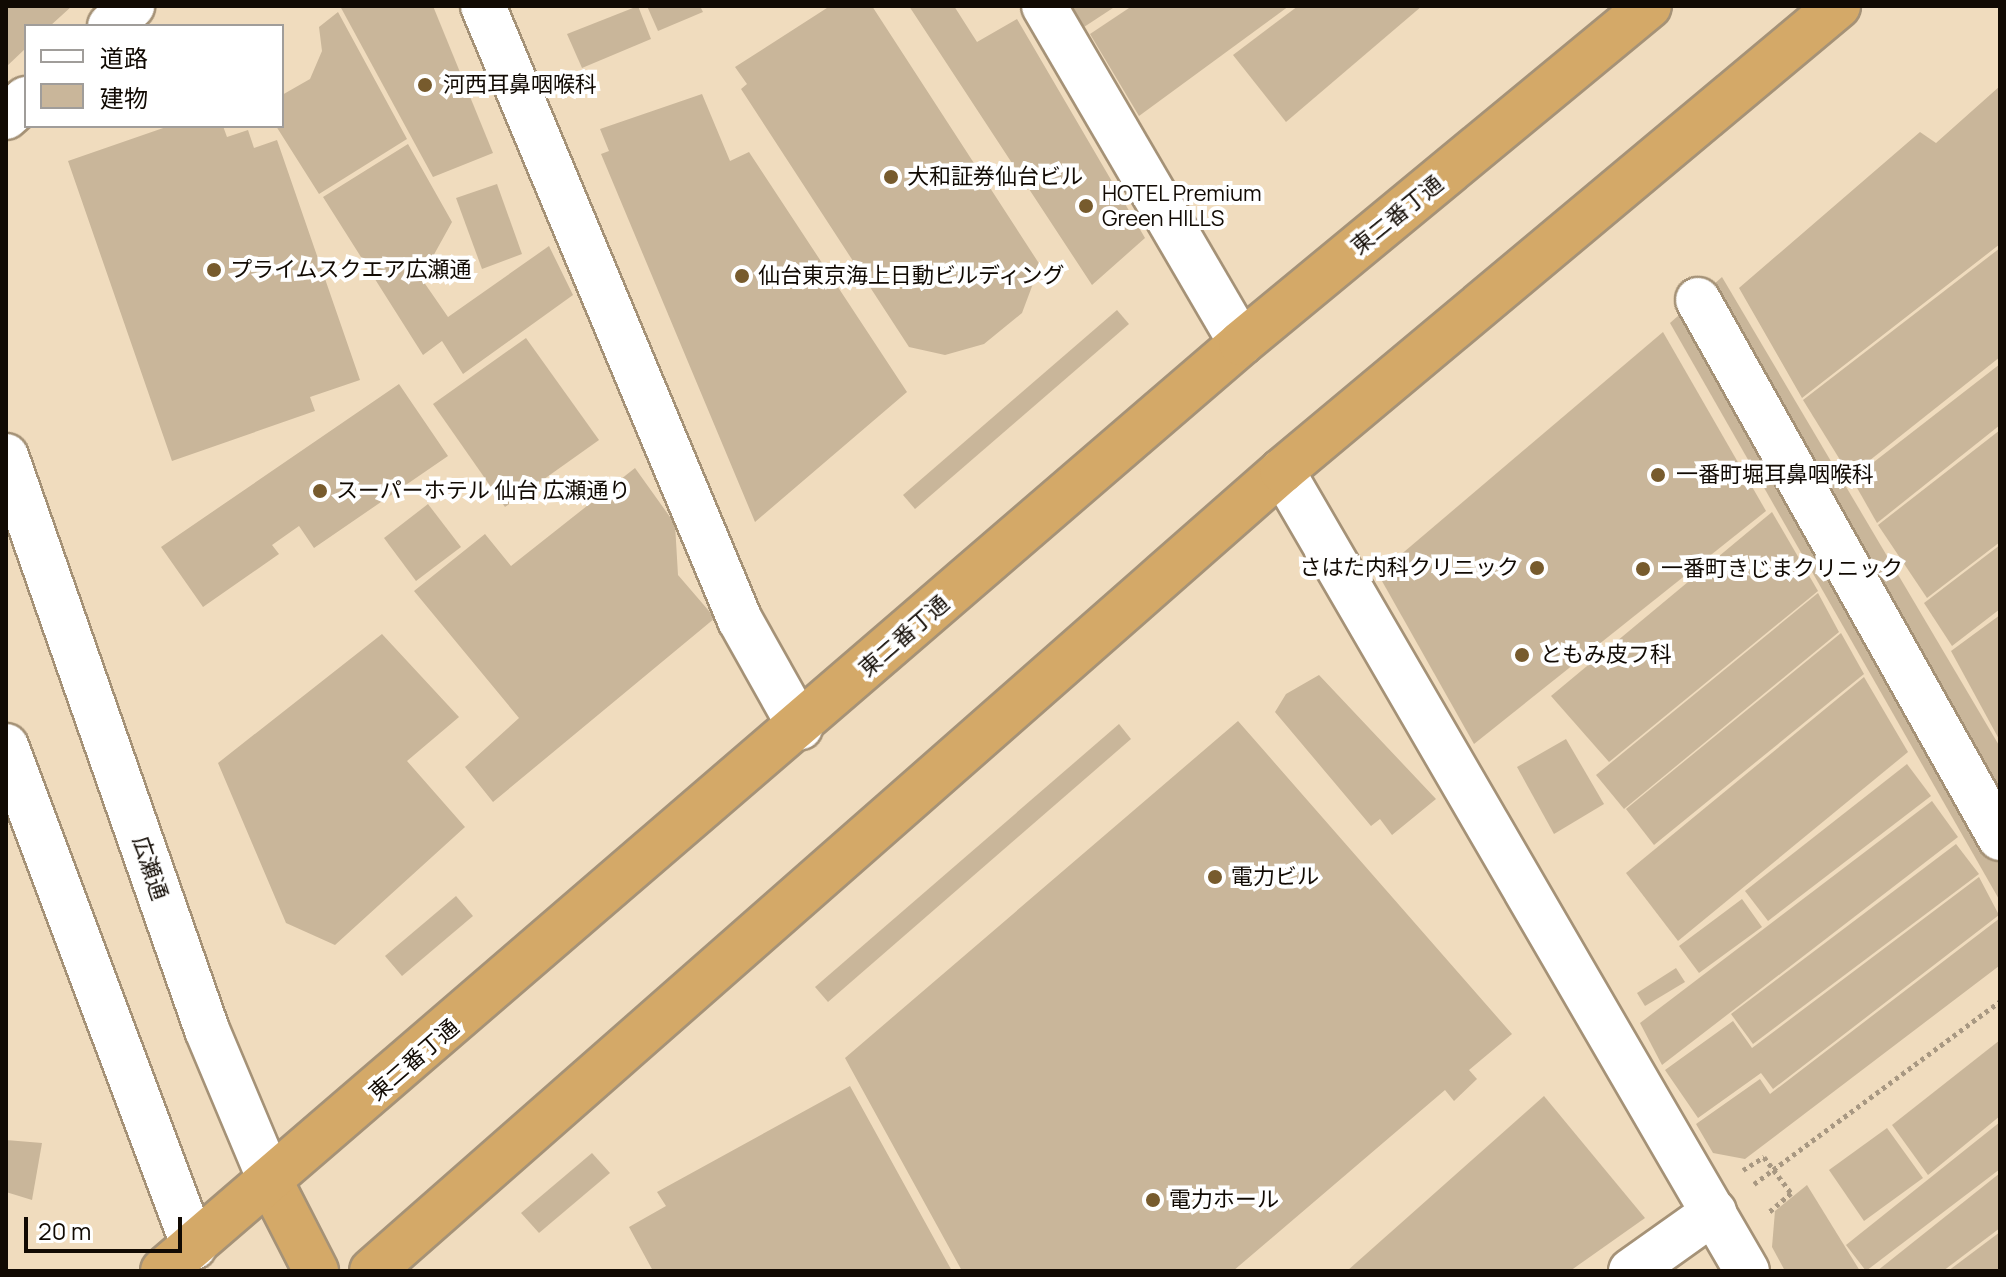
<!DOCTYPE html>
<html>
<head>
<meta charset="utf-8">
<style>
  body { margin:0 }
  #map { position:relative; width:2006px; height:1277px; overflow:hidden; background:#f0dcbe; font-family:Manrope,"Noto Sans JP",sans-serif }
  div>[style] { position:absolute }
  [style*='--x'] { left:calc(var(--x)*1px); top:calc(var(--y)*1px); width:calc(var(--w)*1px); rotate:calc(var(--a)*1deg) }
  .building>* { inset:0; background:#c9b69a }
  .path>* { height:5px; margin-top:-2.5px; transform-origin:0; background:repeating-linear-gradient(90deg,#a89882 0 4px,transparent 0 8px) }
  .roads { filter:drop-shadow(2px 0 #a59277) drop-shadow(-2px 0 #a59277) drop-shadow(0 2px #a59277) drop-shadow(0 -2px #a59277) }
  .minor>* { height:44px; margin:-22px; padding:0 22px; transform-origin:22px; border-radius:22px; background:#fff }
  .highway>* { height:44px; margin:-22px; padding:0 22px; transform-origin:22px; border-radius:22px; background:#d4a968 }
  .dots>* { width:22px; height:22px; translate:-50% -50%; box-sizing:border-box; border:4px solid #fff; border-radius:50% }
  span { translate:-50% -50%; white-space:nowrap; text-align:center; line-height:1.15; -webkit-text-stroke:8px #fff; paint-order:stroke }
  .poi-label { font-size:22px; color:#110a03 }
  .left { translate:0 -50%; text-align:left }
  .right { translate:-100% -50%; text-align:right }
  .street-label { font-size:22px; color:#110a03 }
  .frame { position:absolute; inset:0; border:8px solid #110a03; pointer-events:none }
  .legend { position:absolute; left:24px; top:24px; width:260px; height:104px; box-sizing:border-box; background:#fff; border:2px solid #a09d9a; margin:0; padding:10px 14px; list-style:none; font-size:24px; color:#110a03 }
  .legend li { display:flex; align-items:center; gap:16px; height:40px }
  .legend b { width:40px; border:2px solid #a09d9a }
  .scale { position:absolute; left:24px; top:1217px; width:158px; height:36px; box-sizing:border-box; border:4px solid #110a03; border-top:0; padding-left:10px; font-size:24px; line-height:28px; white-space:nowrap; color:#110a03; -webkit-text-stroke:6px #fff; paint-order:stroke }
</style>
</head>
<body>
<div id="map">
  <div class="building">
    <div style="clip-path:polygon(6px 6px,72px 6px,50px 26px,26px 26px,26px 48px,6px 67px)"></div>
    <div style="clip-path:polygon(340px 6px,433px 6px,493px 153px,433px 177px)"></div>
    <div style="clip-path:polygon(638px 6px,651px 39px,582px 68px,567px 34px)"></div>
    <div style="clip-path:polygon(647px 6px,700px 6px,703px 12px,658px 31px)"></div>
    <div style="clip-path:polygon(830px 6px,872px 6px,1040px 265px,1022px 313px,984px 344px,945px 355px,909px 347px,741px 89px,747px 84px,735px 67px)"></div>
    <div style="clip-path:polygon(909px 6px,954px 6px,977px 42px,1017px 19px,1145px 238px,1092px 285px)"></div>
    <div style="clip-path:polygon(1071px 6px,1116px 6px,1084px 27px)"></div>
    <div style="clip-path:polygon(1132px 6px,1289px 6px,1139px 116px,1090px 34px)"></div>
    <div style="clip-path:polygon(1298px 6px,1422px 6px,1286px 122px,1233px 55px)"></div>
    <div style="clip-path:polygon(338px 12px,407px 139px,319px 194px,276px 126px,282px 126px,282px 95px,310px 79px,322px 51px,319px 27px)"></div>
    <div style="clip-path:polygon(2000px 86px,2000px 244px,1802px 398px,1739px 288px,1920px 132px,1936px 143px)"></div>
    <div style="clip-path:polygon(702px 94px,730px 161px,749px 152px,907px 392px,755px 522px,601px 154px,609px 151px,600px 129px)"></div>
    <div style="clip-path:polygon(169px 126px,223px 126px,227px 137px,248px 130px,254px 148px,277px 140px,360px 380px,310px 397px,315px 411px,172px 461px,68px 161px)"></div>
    <div style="clip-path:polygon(408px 144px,452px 222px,421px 278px,448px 317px,549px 246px,573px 295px,463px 374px,442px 341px,423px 355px,323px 197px)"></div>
    <div style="clip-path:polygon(497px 184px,522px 254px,482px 269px,456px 198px)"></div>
    <div style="clip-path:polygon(2000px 248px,2000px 357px,1850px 476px,1803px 400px)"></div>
    <div style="clip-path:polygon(1722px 277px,2000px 747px,2000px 901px,1670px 323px)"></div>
    <div style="clip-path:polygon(1117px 310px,1129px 324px,915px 509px,903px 495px)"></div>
    <div style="clip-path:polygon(1663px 332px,1766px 511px,1474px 744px,1378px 574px)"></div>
    <div style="clip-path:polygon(526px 338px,599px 440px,505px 507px,433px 404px)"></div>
    <div style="clip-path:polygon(2000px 364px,2000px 425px,1877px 523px,1852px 479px)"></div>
    <div style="clip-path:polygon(399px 384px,448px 456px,314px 548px,299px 526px,272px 545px,279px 554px,203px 607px,161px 547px)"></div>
    <div style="clip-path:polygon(2000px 430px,2000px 542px,1927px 598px,1878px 525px)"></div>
    <div style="clip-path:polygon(635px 468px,675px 524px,678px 575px,715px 618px,493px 802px,465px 767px,519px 718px,414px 591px,485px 534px,511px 566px)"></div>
    <div style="clip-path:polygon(428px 504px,461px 547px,416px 581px,384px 538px)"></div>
    <div style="clip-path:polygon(1772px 512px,1818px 591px,1609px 762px,1551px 696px)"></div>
    <div style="clip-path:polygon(2000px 545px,2000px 609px,1952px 646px,1924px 603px)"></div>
    <div style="clip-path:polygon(1818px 593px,1839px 632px,1624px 809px,1596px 775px)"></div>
    <div style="clip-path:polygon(2000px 615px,2000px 741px,1951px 651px)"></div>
    <div style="clip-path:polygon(1841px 633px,1864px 674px,1654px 845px,1626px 809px)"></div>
    <div style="clip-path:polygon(382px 634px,459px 717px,407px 761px,465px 827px,335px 945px,286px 923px,218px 763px)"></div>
    <div style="clip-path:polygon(1319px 675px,1436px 799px,1392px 835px,1380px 819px,1371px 826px,1275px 712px,1286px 694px)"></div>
    <div style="clip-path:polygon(1864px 677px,1908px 752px,1678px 941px,1626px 873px)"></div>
    <div style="clip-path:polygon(1238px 721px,1512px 1034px,1469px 1070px,1477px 1079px,1454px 1101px,1445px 1090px,1233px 1271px,962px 1271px,845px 1058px)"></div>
    <div style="clip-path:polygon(1119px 724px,1131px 739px,828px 1002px,815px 987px)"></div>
    <div style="clip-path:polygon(1566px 739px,1604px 804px,1554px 834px,1517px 767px)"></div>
    <div style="clip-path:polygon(1907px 764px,1931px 796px,1768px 921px,1745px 891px)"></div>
    <div style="clip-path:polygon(1932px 801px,1958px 837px,1662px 1065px,1640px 1023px)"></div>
    <div style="clip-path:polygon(1956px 844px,1979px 874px,1753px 1044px,1731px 1014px)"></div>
    <div style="clip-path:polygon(1979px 877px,1999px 915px,1773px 1089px,1761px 1073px,1698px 1118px,1665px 1070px,1733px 1021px,1752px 1048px)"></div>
    <div style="clip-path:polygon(456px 896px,473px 916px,402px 976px,385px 956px)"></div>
    <div style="clip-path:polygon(1742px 899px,1762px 927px,1699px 973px,1679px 946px)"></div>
    <div style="clip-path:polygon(2000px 918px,1999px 966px,1745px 1159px,1713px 1153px,1696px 1124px,1760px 1079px,1770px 1094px)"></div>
    <div style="clip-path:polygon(1676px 968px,1685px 982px,1645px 1006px,1637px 993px)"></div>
    <div style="clip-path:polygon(2000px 1040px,2000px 1116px,1928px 1175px,1892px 1125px)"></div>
    <div style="clip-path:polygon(850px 1086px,952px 1271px,653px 1271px,629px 1227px,666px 1206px,657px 1192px)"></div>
    <div style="clip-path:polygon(1544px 1096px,1645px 1218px,1570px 1271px,1347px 1271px)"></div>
    <div style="clip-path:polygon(2000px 1122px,2000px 1169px,1866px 1271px,1846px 1245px)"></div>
    <div style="clip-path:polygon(1887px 1128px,1923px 1178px,1864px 1221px,1829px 1170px)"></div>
    <div style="clip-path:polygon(6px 1140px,42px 1143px,32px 1200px,6px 1192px)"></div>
    <div style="clip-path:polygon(592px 1153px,610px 1173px,539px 1233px,521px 1213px)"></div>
    <div style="clip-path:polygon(2000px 1173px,2000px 1228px,1943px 1271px,1877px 1271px)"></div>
    <div style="clip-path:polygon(1807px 1185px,1860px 1271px,1785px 1271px,1772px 1247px,1775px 1211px)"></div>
    <div style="clip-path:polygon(2000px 1232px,2000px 1271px,1948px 1271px)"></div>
  </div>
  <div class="path">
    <div style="--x:1743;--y:1170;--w:25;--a:-32"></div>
    <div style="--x:1764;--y:1157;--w:45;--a:53.1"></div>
    <div style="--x:1791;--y:1193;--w:30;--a:139"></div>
    <div style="--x:1754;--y:1184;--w:307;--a:-36.6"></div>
  </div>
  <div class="roads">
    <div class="minor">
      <div style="--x:483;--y:6;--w:666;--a:67.29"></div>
      <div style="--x:740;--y:620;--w:123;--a:60.7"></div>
      <div style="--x:1044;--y:6;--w:390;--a:59.7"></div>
      <div style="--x:110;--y:26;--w:30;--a:-42"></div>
      <div style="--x:6;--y:117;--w:27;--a:-42"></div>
      <div style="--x:1698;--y:300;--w:617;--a:60.69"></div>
      <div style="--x:6;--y:456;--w:608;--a:70.7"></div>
      <div style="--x:207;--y:1030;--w:168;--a:67.2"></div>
      <div style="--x:1282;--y:471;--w:925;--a:59.83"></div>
      <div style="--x:6;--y:746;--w:535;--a:69.43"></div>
      <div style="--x:1631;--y:1271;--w:102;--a:-35.4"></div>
    </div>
    <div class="highway">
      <div style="--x:272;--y:1185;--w:97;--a:62.9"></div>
      <div style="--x:163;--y:1271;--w:1422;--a:-40.72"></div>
      <div style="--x:1241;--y:343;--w:529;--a:-39.56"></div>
      <div style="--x:372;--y:1271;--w:1212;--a:-41.32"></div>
      <div style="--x:1282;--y:471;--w:725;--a:-39.91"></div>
    </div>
  </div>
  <div class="dots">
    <div style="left:425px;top:85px;background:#775b2d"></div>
    <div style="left:891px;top:177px;background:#775b2d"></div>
    <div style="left:1086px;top:206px;background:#775b2d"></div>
    <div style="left:214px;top:270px;background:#775b2d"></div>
    <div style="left:742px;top:276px;background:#775b2d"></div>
    <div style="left:1658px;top:475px;background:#775b2d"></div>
    <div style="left:320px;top:491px;background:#775b2d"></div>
    <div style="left:1537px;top:568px;background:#775b2d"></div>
    <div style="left:1643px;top:569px;background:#775b2d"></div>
    <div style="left:1522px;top:655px;background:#775b2d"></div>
    <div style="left:1215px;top:877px;background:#775b2d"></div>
    <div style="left:1153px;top:1200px;background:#775b2d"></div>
  </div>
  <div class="poi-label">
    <span class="left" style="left:443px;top:85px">河西耳鼻咽喉科</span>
    <span class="left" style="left:907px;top:177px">大和証券仙台ビル</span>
    <span class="left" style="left:1102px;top:206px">HOTEL Premium<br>Green HILLS</span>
    <span class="left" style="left:230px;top:270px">プライムスクエア広瀬通</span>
    <span class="left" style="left:758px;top:276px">仙台東京海上日動ビルディング</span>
    <span class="left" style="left:1676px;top:475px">一番町堀耳鼻咽喉科</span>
    <span class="left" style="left:336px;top:491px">スーパーホテル 仙台 広瀬通り</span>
    <span class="right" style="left:1519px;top:568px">さはた内科クリニック</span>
    <span class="left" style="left:1661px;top:569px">一番町きじまクリニック</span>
    <span class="left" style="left:1540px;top:655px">ともみ皮フ科</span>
    <span class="left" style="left:1231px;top:877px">電力ビル</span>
    <span class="left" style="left:1169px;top:1200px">電力ホール</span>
  </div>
  <div class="street-label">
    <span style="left:1397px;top:215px;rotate:-39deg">東二番丁通</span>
    <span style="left:904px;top:636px;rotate:-41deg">東二番丁通</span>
    <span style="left:150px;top:868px;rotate:71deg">広瀬通</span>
    <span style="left:414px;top:1060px;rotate:-41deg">東二番丁通</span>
  </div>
  <div class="frame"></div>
  <ul class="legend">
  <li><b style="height:10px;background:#fff"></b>道路</li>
  <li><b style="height:22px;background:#c9b69a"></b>建物</li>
  </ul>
  <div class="scale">20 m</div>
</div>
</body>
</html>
